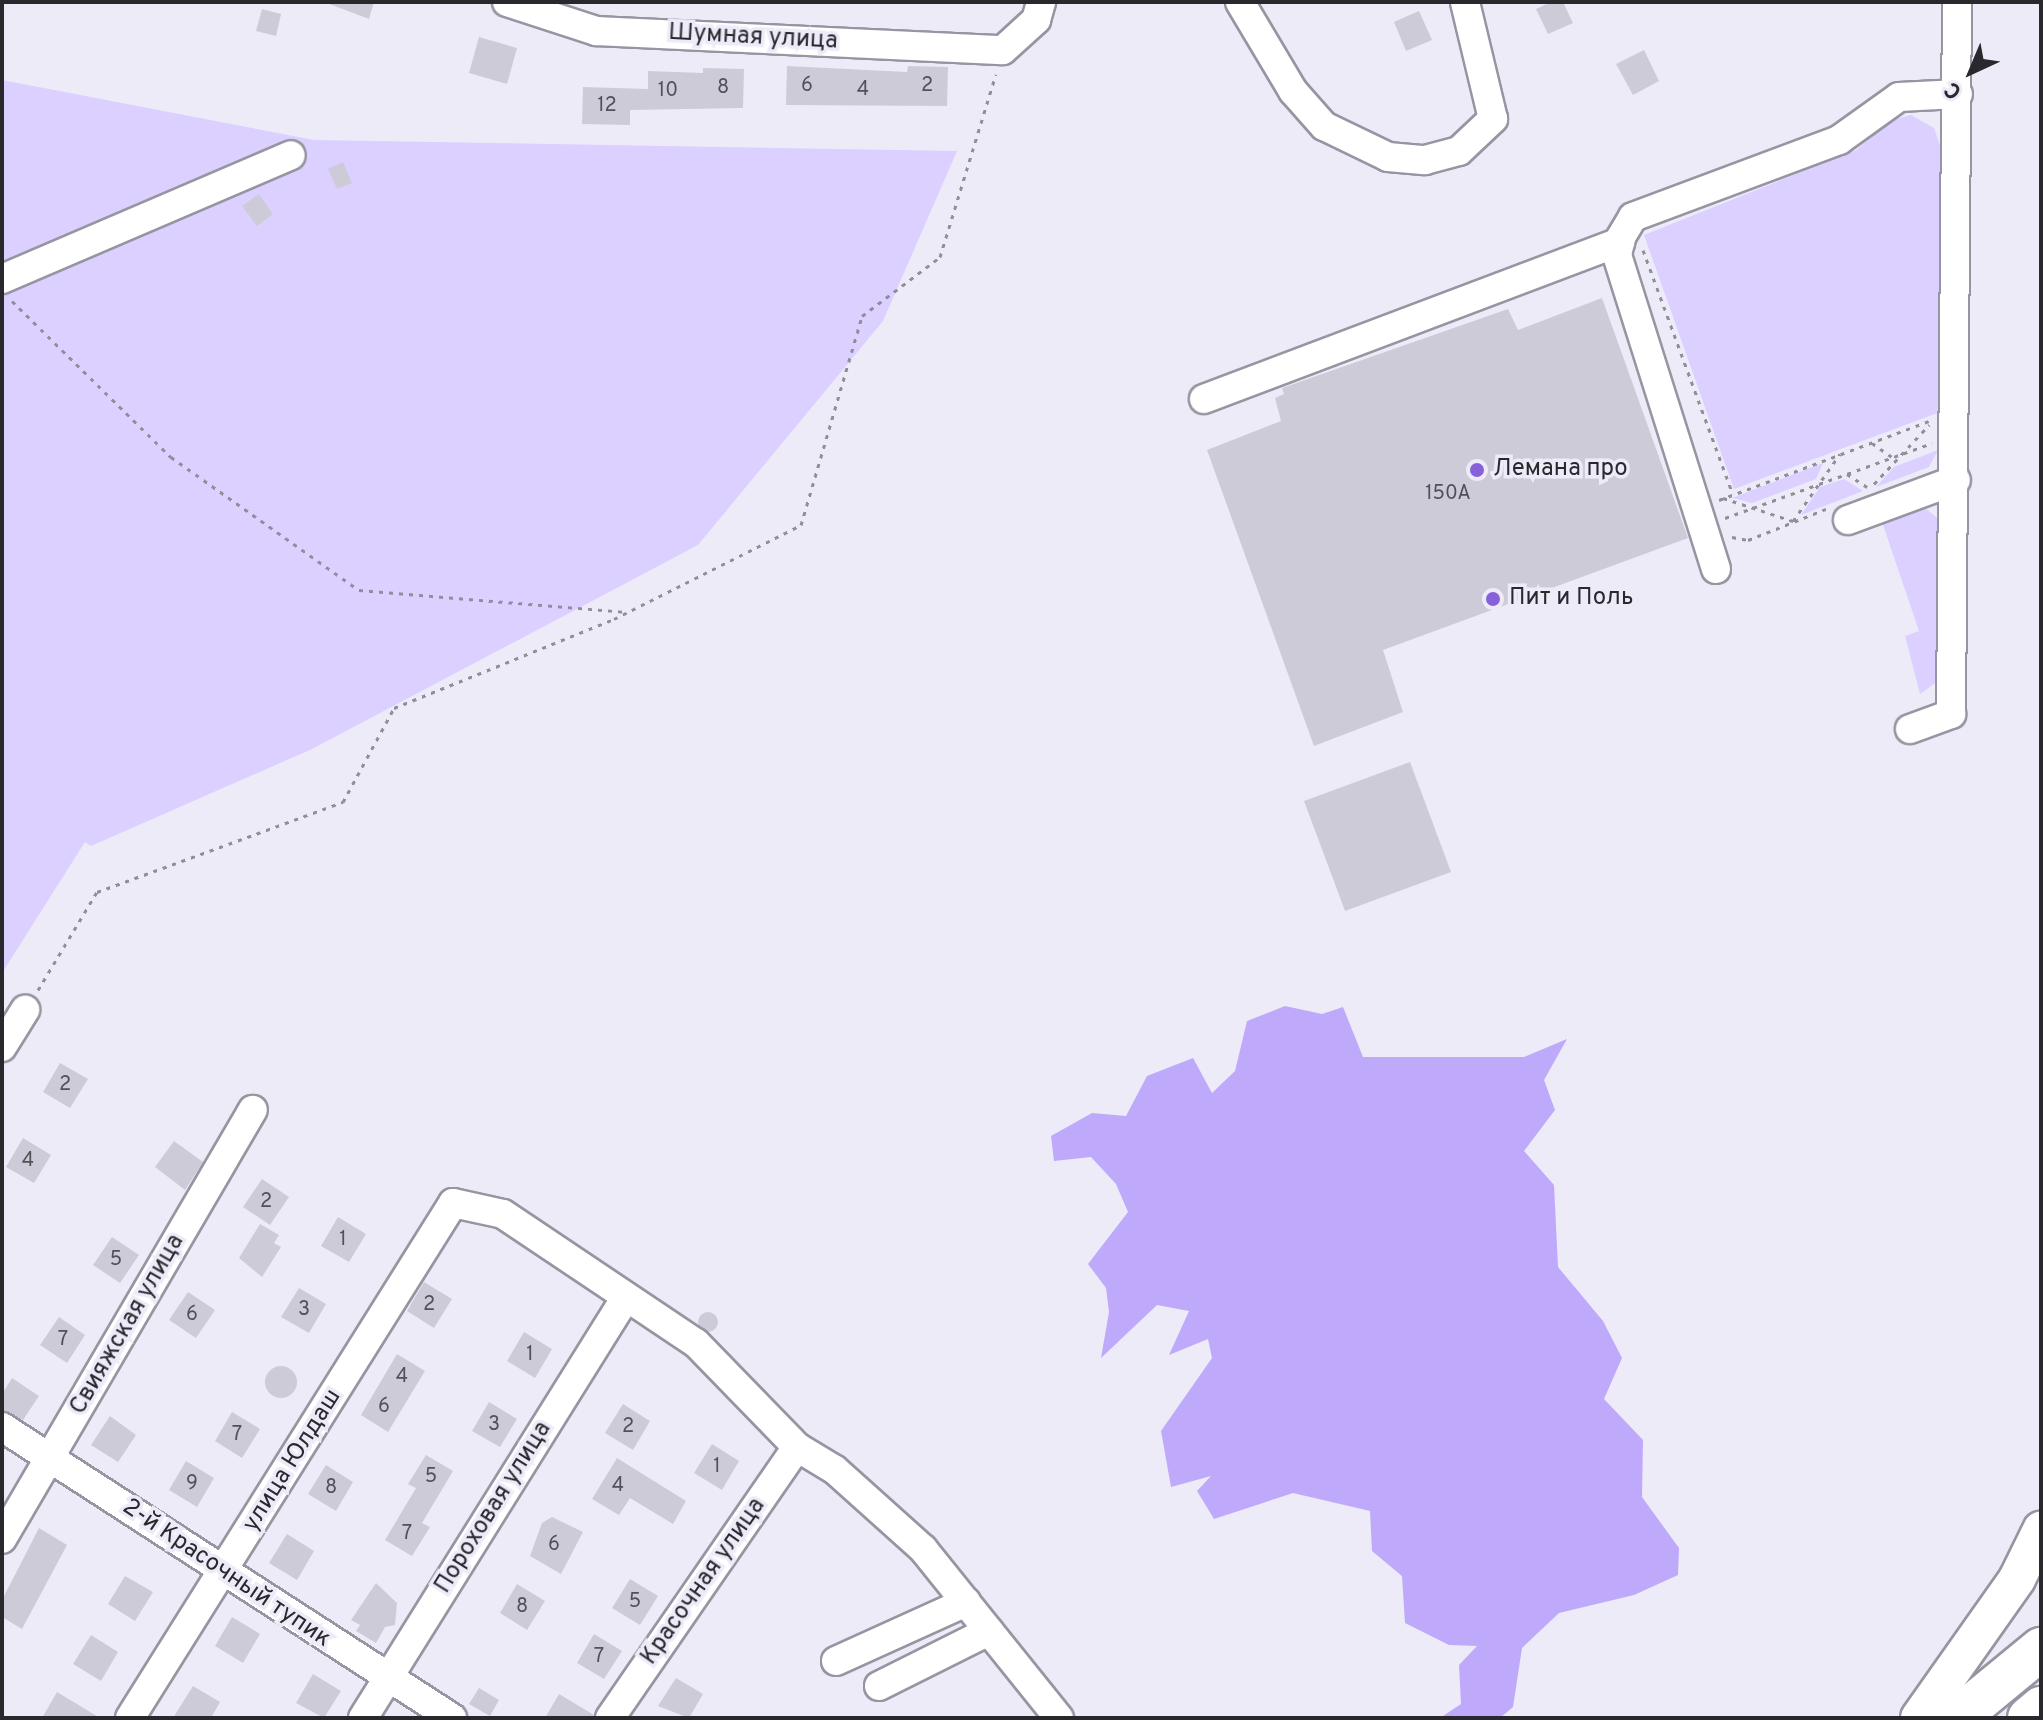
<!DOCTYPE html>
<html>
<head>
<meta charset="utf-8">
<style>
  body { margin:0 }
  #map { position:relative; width:2043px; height:1720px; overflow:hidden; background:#eeebf9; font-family:Overpass,sans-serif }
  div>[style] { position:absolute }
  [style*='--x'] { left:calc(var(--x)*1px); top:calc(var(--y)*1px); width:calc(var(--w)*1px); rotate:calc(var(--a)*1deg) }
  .green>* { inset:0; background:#dbd0ff }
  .forest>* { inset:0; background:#bea9fa }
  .building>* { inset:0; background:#cecbd9 }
  .round { border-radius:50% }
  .path>* { height:3px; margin-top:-1.5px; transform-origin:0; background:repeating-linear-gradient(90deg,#908e98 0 4px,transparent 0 10px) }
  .roads { filter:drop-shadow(2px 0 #9795a1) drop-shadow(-2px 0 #9795a1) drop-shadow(0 2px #9795a1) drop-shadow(0 -2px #9795a1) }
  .minor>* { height:28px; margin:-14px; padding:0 14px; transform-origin:14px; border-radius:14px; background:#fff }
  .major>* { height:36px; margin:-18px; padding:0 18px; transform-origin:18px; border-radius:18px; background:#fff }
  .highway>* { height:42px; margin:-21px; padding:0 21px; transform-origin:21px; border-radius:21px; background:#fff }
  .dots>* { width:22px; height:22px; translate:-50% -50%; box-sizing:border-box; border:4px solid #eeebf9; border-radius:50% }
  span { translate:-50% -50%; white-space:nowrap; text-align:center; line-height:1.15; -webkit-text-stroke:7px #eeebf9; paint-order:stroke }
  .number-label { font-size:20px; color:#525158 }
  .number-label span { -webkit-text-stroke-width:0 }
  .street-label { font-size:24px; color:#29282d }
  .poi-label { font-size:24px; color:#29282d }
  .left { translate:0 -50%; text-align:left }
  .frame { position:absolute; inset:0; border:4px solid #29282d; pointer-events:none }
  .north { position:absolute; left:1931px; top:32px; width:80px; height:80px; -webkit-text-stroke:6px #eeebf9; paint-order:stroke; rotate:224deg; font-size:22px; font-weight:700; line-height:32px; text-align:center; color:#29282d }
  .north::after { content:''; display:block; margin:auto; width:28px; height:36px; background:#29282d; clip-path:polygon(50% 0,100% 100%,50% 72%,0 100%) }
</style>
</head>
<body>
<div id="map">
  <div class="green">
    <div style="clip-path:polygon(2px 80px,314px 140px,957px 151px,883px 321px,698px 545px,312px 749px,91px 846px,85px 842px,2px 973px)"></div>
    <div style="clip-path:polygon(1911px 115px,1934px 128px,1941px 148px,1940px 412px,1734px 489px,1644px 235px,1856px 150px,1892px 120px)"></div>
    <div style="clip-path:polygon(1938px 450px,1929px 467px,1876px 487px,1894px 467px)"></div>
    <div style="clip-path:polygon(1823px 463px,1816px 479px,1752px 503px,1732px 498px)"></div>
    <div style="clip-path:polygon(1844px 479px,1863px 491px,1801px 515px,1820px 487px)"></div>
    <div style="clip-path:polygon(1923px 506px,1942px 522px,1941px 679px,1920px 694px,1905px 636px,1919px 631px,1882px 522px)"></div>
  </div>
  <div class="forest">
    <div style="clip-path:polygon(1285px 1006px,1322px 1014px,1343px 1007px,1363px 1057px,1524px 1057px,1567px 1039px,1544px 1080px,1555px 1110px,1524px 1151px,1554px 1185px,1558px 1267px,1603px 1321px,1622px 1358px,1604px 1399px,1643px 1440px,1642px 1497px,1679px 1548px,1678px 1575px,1634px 1595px,1559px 1613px,1522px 1648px,1513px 1707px,1500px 1718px,1440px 1718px,1461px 1704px,1459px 1665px,1477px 1646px,1449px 1645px,1405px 1623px,1402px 1576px,1372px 1551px,1370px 1511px,1293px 1493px,1214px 1519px,1197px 1491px,1211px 1476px,1171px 1487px,1161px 1431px,1212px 1358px,1208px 1339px,1169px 1355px,1189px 1311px,1157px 1305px,1101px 1358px,1109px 1312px,1106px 1288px,1088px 1264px,1128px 1212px,1116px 1184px,1091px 1157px,1054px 1161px,1051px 1136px,1092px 1113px,1126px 1116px,1147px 1076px,1193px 1058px,1212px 1093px,1235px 1071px,1247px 1021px)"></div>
  </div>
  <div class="building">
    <div style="clip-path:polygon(324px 2px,374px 2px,369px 19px)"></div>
    <div style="clip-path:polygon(1551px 2px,1563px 2px,1573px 23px,1548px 34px,1536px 9px)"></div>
    <div style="clip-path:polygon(262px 9px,281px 14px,276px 36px,256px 31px)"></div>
    <div style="clip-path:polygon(1419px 11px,1432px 40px,1406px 51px,1394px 22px)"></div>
    <div style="clip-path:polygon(479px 37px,517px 48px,507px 84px,469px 73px)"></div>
    <div style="clip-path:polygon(1644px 50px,1659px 81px,1633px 95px,1616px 64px)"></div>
    <div style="clip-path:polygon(787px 66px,907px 72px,908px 66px,948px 67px,947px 106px,786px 105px)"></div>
    <div style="clip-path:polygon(703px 68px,744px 69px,743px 108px,630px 110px,630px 125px,582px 124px,583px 87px,648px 89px,648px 71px,703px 73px)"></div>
    <div style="clip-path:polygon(343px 162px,352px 183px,337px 189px,328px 169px)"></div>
    <div style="clip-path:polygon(259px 194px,273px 214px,257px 226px,242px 206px)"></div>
    <div style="clip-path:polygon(1602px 298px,1688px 538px,1383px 650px,1403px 712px,1314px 746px,1207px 450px,1281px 421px,1275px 398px,1284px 394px,1282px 388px,1508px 309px,1518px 330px)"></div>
    <div style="clip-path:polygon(1410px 762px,1451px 872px,1345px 911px,1304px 801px)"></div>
    <div style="clip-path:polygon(60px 1063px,88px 1079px,70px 1108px,43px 1092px)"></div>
    <div style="clip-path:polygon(23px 1138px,51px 1155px,34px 1183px,6px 1167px)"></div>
    <div style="clip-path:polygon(174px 1141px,203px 1162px,185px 1190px,155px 1167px)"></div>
    <div style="clip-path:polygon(262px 1179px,289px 1197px,270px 1225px,243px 1207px)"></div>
    <div style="clip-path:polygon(338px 1217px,366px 1234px,349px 1262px,321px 1246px)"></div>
    <div style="clip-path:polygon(260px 1224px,279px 1235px,274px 1243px,281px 1247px,262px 1277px,239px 1258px)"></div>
    <div style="clip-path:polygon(112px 1237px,139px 1255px,120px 1283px,93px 1265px)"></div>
    <div style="clip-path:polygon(424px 1282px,452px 1299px,434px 1328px,407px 1311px)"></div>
    <div style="clip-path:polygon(299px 1288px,326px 1304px,309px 1333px,281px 1317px)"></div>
    <div style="clip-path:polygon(188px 1292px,215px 1310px,196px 1338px,169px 1320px)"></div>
    <div class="round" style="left:698px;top:1312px;width:20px;height:20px"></div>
    <div style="clip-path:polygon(59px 1317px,85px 1335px,67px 1363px,40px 1345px)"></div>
    <div style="clip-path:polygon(524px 1332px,552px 1349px,535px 1378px,507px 1361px)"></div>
    <div style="clip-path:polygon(397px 1354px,425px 1371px,388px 1432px,361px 1415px)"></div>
    <div class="round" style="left:265px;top:1366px;width:32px;height:32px"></div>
    <div style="clip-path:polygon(12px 1378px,39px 1396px,23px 1420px,2px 1410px,2px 1394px)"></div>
    <div style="clip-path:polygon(489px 1402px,517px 1419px,500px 1447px,472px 1431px)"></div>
    <div style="clip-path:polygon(623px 1404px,650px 1421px,633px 1450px,605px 1433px)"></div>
    <div style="clip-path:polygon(232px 1412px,260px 1429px,242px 1458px,215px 1441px)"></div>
    <div style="clip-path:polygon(110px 1416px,136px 1435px,118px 1462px,91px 1445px)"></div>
    <div style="clip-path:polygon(712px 1444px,739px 1461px,722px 1490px,694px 1473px)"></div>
    <div style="clip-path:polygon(426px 1455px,453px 1471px,422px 1523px,430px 1527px,412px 1556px,385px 1540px,416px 1488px,408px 1484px)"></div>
    <div style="clip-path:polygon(617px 1458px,686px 1501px,673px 1524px,630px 1498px,619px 1515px,592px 1499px)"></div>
    <div style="clip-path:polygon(186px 1461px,214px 1478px,197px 1507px,169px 1490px)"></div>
    <div style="clip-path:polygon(326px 1465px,353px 1482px,336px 1511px,308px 1494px)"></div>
    <div style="clip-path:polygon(552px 1517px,583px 1532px,561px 1574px,530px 1556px,542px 1523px)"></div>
    <div style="clip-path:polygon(39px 1528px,67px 1545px,22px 1629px,2px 1617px,2px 1600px)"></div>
    <div style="clip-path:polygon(287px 1534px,314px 1551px,297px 1580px,269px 1563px)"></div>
    <div style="clip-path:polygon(125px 1576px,153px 1592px,135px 1621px,108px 1604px)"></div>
    <div style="clip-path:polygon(630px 1579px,658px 1596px,640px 1625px,612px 1608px)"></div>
    <div style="clip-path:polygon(376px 1583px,397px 1603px,395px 1625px,385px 1627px,376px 1643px,356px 1631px,360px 1625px,351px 1620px)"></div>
    <div style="clip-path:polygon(517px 1584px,545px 1601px,527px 1630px,500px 1613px)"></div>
    <div style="clip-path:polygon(232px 1617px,260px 1634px,243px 1663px,215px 1646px)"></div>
    <div style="clip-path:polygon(594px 1634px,622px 1651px,604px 1679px,577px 1663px)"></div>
    <div style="clip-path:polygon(91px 1635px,118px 1652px,101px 1681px,73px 1664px)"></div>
    <div style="clip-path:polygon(313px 1674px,341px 1691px,324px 1718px,296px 1703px)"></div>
    <div style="clip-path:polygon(676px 1678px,703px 1694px,689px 1718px,658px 1706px)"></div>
    <div style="clip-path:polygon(193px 1686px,220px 1702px,211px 1718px,173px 1718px)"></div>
    <div style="clip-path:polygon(479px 1688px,499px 1700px,490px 1716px,469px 1704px)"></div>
    <div style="clip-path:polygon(57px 1692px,100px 1718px,42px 1718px)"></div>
    <div style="clip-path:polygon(559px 1694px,594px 1715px,593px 1718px,545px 1718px)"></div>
  </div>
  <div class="path">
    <div style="--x:1643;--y:250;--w:260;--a:69.8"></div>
    <div style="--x:12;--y:301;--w:223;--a:44.5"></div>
    <div style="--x:171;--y:457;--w:230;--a:35.3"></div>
    <div style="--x:359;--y:590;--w:267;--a:4.7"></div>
    <div style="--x:1872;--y:443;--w:24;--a:35"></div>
    <div style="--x:1847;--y:474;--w:24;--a:33"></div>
    <div style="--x:1874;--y:484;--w:81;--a:-47"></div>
    <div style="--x:1723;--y:498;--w:74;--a:18.2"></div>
    <div style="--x:1793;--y:521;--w:82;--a:-55"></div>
    <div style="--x:1719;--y:500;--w:224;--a:-20.6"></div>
    <div style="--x:1725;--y:518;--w:220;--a:-19.9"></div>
    <div style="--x:1732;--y:537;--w:16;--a:11"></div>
    <div style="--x:1748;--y:540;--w:84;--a:-21.7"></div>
    <div style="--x:38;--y:990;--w:114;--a:-59"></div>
    <div style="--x:97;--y:892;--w:262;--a:-20.1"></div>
    <div style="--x:343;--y:802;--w:107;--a:-61.5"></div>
    <div style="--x:394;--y:708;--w:237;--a:-22"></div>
    <div style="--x:614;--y:619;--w:209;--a:-26.7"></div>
    <div style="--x:801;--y:525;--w:218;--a:-73.7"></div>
    <div style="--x:862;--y:316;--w:98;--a:-37.1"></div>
    <div style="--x:940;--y:257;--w:191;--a:-73"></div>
  </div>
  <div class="roads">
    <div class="minor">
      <div style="--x:507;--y:2;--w:94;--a:18"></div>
      <div style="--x:596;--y:31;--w:407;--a:2.7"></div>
      <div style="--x:1003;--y:50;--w:45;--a:-42.3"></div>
      <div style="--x:1036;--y:20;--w:19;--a:-74"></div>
      <div style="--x:1240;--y:2;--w:104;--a:59.2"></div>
      <div style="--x:1293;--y:91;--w:47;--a:48.5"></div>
      <div style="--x:1324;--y:126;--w:71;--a:25.8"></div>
      <div style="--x:1388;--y:157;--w:37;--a:5"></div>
      <div style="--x:1425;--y:160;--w:35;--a:-15"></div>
      <div style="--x:1459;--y:151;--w:47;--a:-43.3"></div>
      <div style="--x:1493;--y:119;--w:120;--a:-103.5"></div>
      <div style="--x:2;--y:279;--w:314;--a:-23.2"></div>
      <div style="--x:1204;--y:399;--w:445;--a:-20.7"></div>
      <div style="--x:1848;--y:520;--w:115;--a:-20.3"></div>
      <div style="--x:1716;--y:569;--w:329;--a:-107.5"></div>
      <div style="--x:1617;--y:255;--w:18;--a:-77"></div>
      <div style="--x:1621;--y:237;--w:23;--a:-59"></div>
      <div style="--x:1633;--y:217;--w:220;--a:-20.5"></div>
      <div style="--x:1839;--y:140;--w:74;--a:-35.6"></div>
      <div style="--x:1899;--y:97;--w:59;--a:-2.9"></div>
      <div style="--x:1910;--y:729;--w:44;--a:-20.1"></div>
      <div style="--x:1951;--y:714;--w:712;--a:-89.52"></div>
      <div style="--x:2;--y:1047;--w:44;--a:-58.1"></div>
      <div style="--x:2;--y:1427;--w:536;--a:32.89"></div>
      <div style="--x:2;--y:1539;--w:497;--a:-59.7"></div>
      <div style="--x:836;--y:1661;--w:143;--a:-24.4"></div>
      <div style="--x:879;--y:1686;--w:123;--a:-26.6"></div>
      <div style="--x:130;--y:1718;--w:608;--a:-57.9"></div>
      <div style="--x:453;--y:1203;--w:51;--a:12.4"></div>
      <div style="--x:503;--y:1214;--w:232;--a:33.8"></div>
      <div style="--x:696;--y:1343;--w:145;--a:45.8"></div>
      <div style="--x:797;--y:1447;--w:44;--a:31.2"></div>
      <div style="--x:835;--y:1470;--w:118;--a:41.9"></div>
      <div style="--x:923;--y:1549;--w:217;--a:51.2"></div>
      <div style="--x:363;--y:1718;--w:495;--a:-58"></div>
      <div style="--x:610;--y:1718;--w:329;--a:-55.4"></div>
    </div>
    <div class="major">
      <div style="--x:1919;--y:1718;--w:170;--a:-54.8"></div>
      <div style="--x:2017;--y:1579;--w:55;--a:-63.9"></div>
    </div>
    <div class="highway">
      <div style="--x:1957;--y:1718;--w:109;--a:-39.4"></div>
      <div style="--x:2029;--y:1718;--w:16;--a:-40"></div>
    </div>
  </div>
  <div class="dots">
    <div style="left:1477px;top:470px;background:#8860da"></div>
    <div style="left:1493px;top:599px;background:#8860da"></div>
  </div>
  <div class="number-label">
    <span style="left:807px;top:86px">6</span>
    <span style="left:927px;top:86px">2</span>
    <span style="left:723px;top:88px">8</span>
    <span style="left:863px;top:90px">4</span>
    <span style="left:668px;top:91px">10</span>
    <span style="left:607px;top:106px">12</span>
    <span style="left:1448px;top:494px">150А</span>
    <span style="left:65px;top:1085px">2</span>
    <span style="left:28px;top:1161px">4</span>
    <span style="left:266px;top:1202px">2</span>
    <span style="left:343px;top:1240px">1</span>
    <span style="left:116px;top:1260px">5</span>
    <span style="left:429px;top:1305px">2</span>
    <span style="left:304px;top:1310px">3</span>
    <span style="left:192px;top:1315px">6</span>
    <span style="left:63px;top:1340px">7</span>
    <span style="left:530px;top:1355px">1</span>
    <span style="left:402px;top:1377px">4</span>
    <span style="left:384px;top:1407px">6</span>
    <span style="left:494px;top:1425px">3</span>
    <span style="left:628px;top:1427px">2</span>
    <span style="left:237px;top:1435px">7</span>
    <span style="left:717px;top:1467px">1</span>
    <span style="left:431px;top:1477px">5</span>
    <span style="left:192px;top:1484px">9</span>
    <span style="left:618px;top:1486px">4</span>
    <span style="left:331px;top:1488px">8</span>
    <span style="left:407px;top:1534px">7</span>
    <span style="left:554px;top:1545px">6</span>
    <span style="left:635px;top:1602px">5</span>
    <span style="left:522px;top:1607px">8</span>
    <span style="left:599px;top:1657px">7</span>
  </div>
  <div class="street-label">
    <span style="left:753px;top:38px;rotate:3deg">Шумная улица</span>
    <span style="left:128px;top:1325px;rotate:-60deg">Свияжская улица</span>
    <span style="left:293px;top:1461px;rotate:-58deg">улица Юлдаш</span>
    <span style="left:494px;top:1508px;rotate:-58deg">Пороховая улица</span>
    <span style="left:226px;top:1574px;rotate:34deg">2-й Красочный тупик</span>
    <span style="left:704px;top:1582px;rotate:-55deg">Красочная улица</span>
  </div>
  <div class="poi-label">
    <span class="left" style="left:1493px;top:470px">Лемана про</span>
    <span class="left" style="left:1509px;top:599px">Пит и Поль</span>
  </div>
  <div class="frame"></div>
  <div class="north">С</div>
</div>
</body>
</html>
